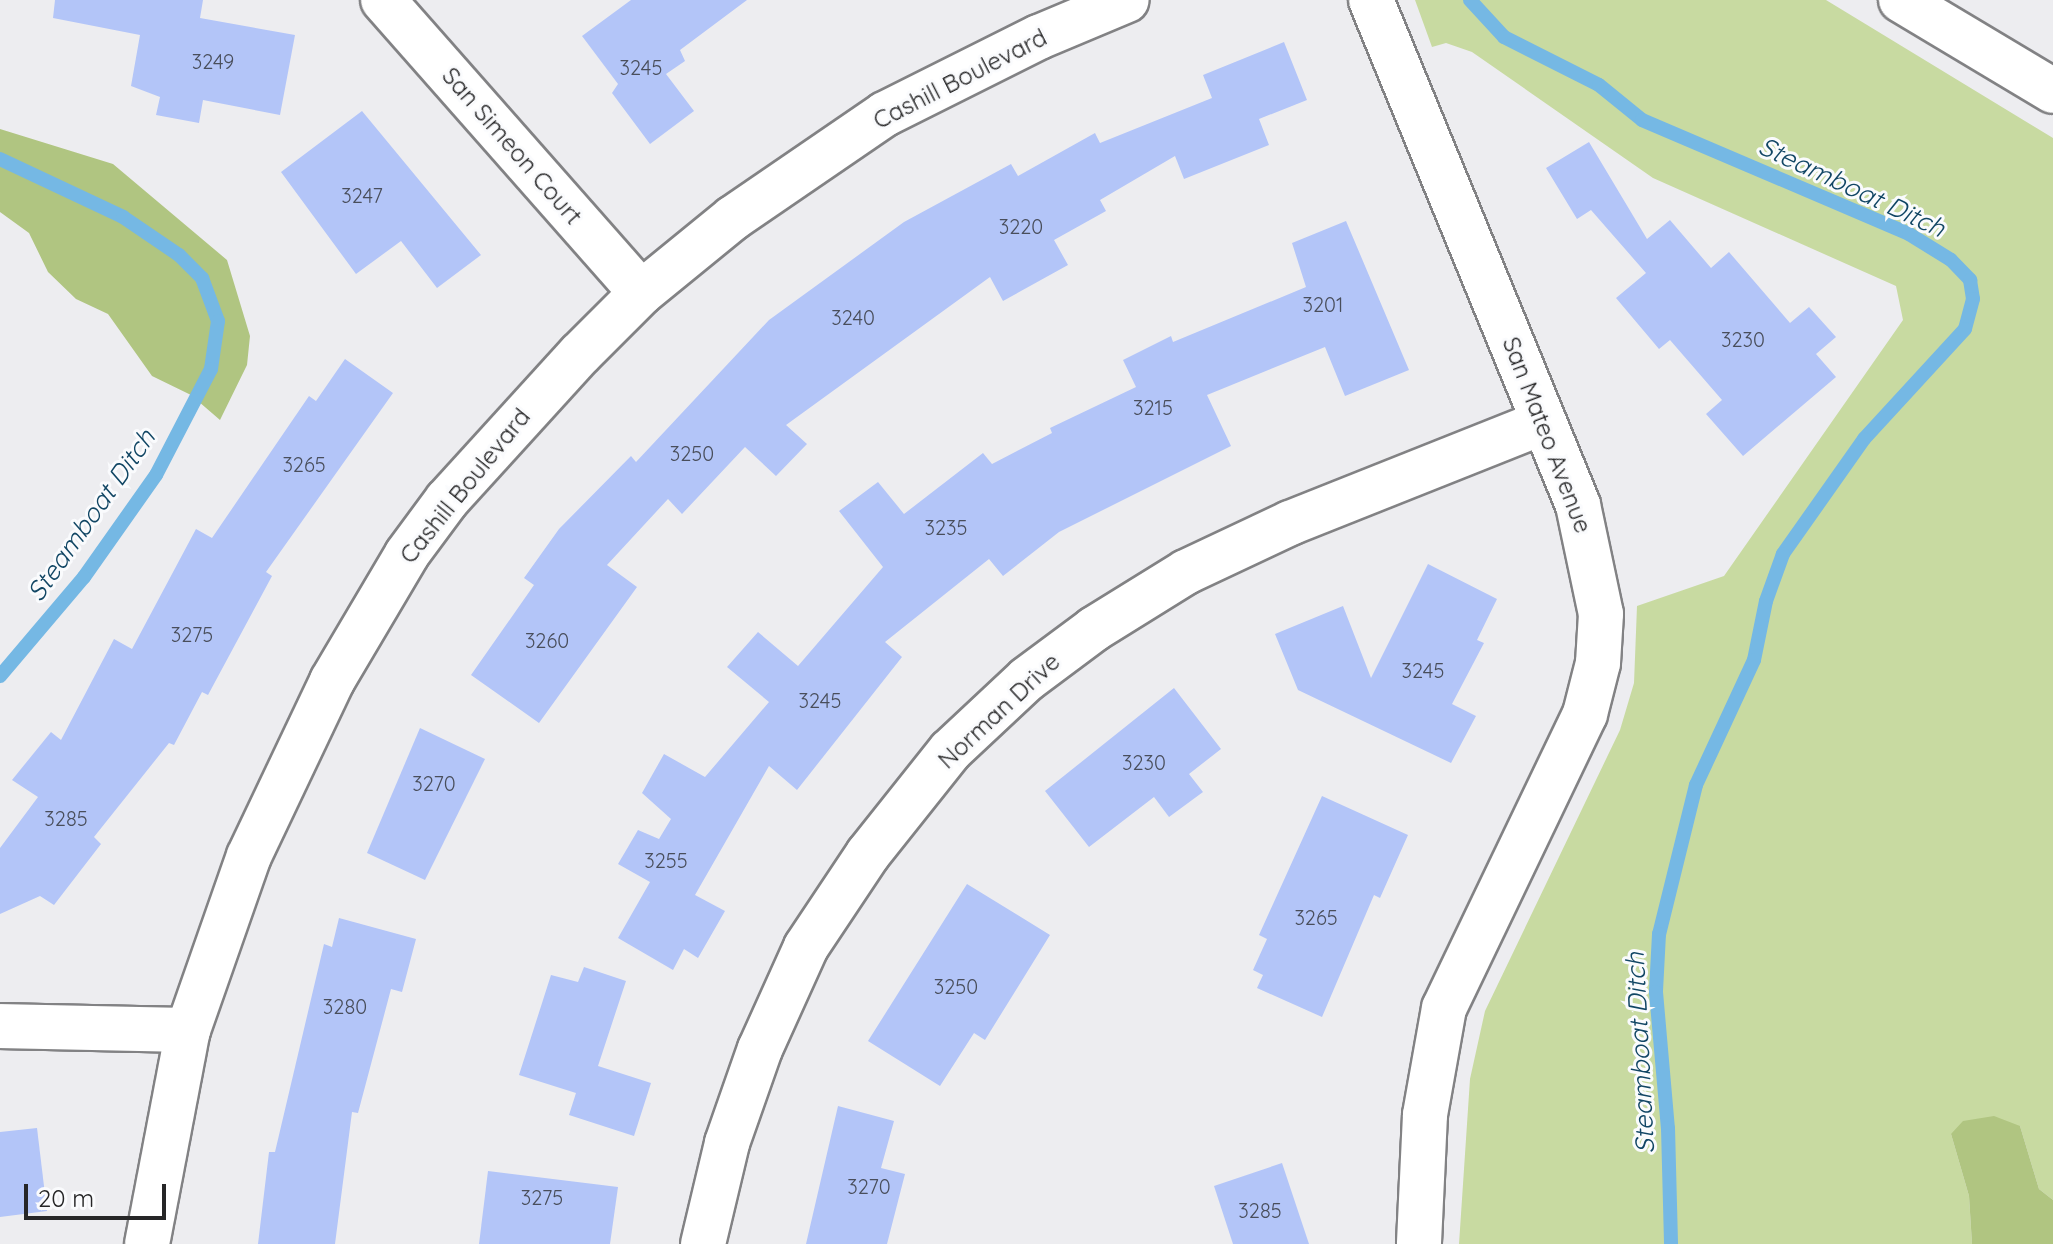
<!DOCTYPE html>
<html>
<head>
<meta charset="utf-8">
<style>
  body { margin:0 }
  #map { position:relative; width:2053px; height:1244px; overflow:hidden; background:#ededf0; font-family:Quicksand,sans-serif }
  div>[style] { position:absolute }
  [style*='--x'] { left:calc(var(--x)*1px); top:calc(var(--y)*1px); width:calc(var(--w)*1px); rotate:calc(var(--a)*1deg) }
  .green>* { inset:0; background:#c8daa1 }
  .forest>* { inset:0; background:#b0c581 }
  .stream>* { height:14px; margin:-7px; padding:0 7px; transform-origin:7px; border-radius:7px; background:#75b8e4 }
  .building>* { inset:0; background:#b3c5f8 }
  .roads { filter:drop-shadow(2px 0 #828284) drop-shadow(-2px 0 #828284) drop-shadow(0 2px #828284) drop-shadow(0 -2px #828284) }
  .minor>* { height:44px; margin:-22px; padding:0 22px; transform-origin:22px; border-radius:22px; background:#fff }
  .tertiary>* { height:44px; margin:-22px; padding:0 22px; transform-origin:22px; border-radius:22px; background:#fff }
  span { translate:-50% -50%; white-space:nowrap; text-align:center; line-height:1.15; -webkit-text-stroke:6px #fafbfd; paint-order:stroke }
  .number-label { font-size:20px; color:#494e5b }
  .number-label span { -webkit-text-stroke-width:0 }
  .street-label { font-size:24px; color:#262627 }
  .water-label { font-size:26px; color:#114664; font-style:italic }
  .scale { position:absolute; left:24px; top:1184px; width:142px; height:36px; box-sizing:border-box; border:4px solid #262627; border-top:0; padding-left:10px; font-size:24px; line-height:28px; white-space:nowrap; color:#262627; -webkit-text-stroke:6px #fafbfd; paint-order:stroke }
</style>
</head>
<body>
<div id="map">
  <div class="green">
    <div style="clip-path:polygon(1415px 0,1826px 0,2053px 138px,2053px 1200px,2039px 1189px,2020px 1126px,1951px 1134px,1969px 1196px,1972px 1244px,1459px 1244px,1470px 1079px,1485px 1011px,1620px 730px,1634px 683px,1637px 606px,1724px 576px,1903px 320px,1896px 286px,1653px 178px,1472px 52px,1446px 43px,1432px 47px)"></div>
  </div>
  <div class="forest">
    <div style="clip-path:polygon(0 129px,113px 164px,227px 260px,250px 336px,247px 365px,220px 420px,191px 395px,152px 376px,108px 314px,76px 299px,48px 272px,29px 233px,0 212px)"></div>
    <div style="clip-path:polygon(1994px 1116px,2020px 1126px,2039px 1189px,2053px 1200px,2053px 1244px,1972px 1244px,1969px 1196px,1951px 1134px,1963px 1121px)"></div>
  </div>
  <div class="stream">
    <div style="--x:1470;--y:0;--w:50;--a:47.4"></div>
    <div style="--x:1504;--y:37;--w:106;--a:26.8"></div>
    <div style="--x:1599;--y:85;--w:55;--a:39.1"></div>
    <div style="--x:1642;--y:120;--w:290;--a:23.1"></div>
    <div style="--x:1909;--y:234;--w:49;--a:31.8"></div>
    <div style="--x:1951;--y:260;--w:28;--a:46"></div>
    <div style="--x:1970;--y:280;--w:19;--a:81"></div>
    <div style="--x:1973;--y:299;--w:31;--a:105"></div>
    <div style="--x:1965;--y:329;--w:149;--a:132.6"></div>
    <div style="--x:1864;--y:439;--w:141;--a:125.2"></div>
    <div style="--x:1783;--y:554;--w:50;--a:109.9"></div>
    <div style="--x:1766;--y:601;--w:60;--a:101.5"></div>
    <div style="--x:1754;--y:660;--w:138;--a:114.9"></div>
    <div style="--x:1696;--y:785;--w:154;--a:103.9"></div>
    <div style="--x:1659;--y:934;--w:58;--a:93"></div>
    <div style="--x:1656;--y:992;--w:137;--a:85"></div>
    <div style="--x:1668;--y:1128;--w:116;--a:88.5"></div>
    <div style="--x:0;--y:159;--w:136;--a:25.2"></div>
    <div style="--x:123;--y:217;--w:68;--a:34.2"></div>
    <div style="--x:179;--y:255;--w:33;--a:45"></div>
    <div style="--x:202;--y:278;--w:46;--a:69.6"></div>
    <div style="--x:218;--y:321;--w:49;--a:98.3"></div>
    <div style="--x:211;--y:369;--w:119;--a:117.4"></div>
    <div style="--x:156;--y:475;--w:125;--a:125.2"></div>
    <div style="--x:84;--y:577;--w:130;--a:130.3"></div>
  </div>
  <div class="building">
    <div style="clip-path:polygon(55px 0,203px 0,200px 18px,295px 35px,280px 115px,203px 100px,199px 123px,156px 115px,160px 97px,131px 86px,140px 35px,53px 18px)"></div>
    <div style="clip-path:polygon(631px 0,747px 0,680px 50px,685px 61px,666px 74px,694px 111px,650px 144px,612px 93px,618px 84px,582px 36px)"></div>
    <div style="clip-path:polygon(1284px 42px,1307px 100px,1259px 119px,1269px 145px,1184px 179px,1175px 156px,1100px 200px,1106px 211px,1054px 240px,1068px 265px,1003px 301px,990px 277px,786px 425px,807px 444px,776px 476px,745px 447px,682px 514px,668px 499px,607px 565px,637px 587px,539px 723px,471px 675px,534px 585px,524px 578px,559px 529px,631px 456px,636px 462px,769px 320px,904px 222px,1011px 164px,1018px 176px,1095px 133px,1100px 143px,1212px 98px,1203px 75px)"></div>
    <div style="clip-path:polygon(362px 111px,481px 255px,437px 288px,401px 241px,356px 274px,281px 172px)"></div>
    <div style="clip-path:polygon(1589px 142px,1647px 239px,1670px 220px,1711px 268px,1729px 252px,1790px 323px,1809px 307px,1836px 337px,1816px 354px,1836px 377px,1743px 456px,1706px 414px,1722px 400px,1670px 340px,1659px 349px,1616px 298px,1646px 273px,1591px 210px,1577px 219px,1546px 168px)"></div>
    <div style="clip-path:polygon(1346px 221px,1409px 370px,1345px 396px,1325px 347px,1207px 395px,1231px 446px,1059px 532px,1003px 576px,989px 559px,885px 642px,902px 657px,797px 790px,769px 766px,695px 895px,725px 911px,698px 958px,684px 949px,673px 970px,618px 938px,650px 882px,618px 864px,638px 830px,659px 839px,671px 819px,642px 793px,664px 754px,705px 777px,769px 702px,727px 667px,758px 632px,798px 666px,883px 567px,839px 511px,878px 482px,904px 514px,983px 453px,992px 464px,1052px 433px,1050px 428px,1136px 387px,1123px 360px,1171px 336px,1173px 342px,1306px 287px,1292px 243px)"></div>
    <div style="clip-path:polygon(345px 359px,393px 393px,266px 572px,272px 576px,208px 695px,202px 692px,174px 745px,169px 743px,94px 837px,101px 844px,54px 905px,40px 896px,0 914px,0 848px,38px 797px,12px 780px,51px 732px,61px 740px,114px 639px,132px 649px,196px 529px,212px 538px,309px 396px,316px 401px)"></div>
    <div style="clip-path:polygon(1428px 564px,1497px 599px,1477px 640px,1484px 643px,1452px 704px,1476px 716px,1451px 763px,1298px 690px,1275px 634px,1343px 606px,1371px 678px)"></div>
    <div style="clip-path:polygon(1174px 688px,1221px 749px,1189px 774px,1203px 792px,1169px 817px,1154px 797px,1089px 847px,1045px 791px)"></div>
    <div style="clip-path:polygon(420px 728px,485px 759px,425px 880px,367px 853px)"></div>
    <div style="clip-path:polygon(1322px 796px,1408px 835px,1380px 898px,1374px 895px,1322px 1017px,1257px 988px,1263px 975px,1253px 970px,1267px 939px,1259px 935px)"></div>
    <div style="clip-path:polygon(967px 884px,1050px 935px,985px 1040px,974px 1033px,940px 1086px,868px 1041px)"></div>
    <div style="clip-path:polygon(339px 918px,416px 939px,402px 992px,391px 989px,358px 1113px,352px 1112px,335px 1244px,258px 1244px,269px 1152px,275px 1152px,324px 944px,332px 947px)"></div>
    <div style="clip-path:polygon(584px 967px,626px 981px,598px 1066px,651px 1083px,634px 1136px,569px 1115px,576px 1093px,519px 1075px,551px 975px,578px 982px)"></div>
    <div style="clip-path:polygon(838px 1106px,894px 1121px,881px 1168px,905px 1174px,887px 1244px,806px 1244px)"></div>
    <div style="clip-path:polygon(37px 1128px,47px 1211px,0 1217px,0 1132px)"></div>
    <div style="clip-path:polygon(1282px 1163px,1309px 1244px,1233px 1244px,1214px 1186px)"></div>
    <div style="clip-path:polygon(488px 1171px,618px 1187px,610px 1244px,479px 1244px)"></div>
  </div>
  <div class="roads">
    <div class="minor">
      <div style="--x:383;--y:0;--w:390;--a:48.6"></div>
      <div style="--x:1371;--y:0;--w:546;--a:67.71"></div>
      <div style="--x:1578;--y:505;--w:111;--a:78.1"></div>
      <div style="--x:1601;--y:614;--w:49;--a:93.5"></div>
      <div style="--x:1598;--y:663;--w:53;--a:104.3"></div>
      <div style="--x:1585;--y:714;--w:326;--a:115.6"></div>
      <div style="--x:1444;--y:1008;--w:109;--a:100.1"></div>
      <div style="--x:1425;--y:1115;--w:129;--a:92.7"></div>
      <div style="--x:0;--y:1026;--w:188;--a:1.2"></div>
      <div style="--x:703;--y:1244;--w:104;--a:-76.6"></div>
      <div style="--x:727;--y:1143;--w:100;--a:-70.7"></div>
      <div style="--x:760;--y:1049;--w:112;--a:-65.7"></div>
      <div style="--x:806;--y:947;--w:112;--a:-56.3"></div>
      <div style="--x:868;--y:854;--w:132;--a:-51.5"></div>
      <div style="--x:950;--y:751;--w:105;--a:-43.1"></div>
      <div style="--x:1027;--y:679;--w:84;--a:-36.7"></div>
      <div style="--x:1094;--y:629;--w:108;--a:-31.8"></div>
      <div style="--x:1186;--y:572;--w:115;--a:-25.2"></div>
      <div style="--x:1290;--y:523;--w:273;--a:-21.7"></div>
    </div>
    <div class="tertiary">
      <div style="--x:1901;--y:0;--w:177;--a:30.9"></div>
      <div style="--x:147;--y:1244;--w:218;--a:-79.2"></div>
      <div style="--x:188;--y:1030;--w:184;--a:-70.7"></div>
      <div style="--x:249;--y:856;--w:194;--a:-64.6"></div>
      <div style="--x:332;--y:681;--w:147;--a:-59.4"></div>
      <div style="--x:407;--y:554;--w:67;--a:-53.5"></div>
      <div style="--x:447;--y:500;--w:197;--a:-47.7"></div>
      <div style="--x:580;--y:354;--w:86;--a:-45"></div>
      <div style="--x:641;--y:293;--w:119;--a:-39.2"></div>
      <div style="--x:733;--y:218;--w:184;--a:-34.4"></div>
      <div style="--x:885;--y:114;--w:172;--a:-26.6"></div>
      <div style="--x:1039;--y:37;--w:95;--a:-22.8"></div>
    </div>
  </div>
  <div class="number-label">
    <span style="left:213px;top:61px">3249</span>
    <span style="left:641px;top:67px">3245</span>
    <span style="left:362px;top:195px">3247</span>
    <span style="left:1021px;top:226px">3220</span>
    <span style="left:1323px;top:304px">3201</span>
    <span style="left:853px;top:317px">3240</span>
    <span style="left:1743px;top:339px">3230</span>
    <span style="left:1153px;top:407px">3215</span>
    <span style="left:692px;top:453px">3250</span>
    <span style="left:304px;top:464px">3265</span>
    <span style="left:946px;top:527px">3235</span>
    <span style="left:192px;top:634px">3275</span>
    <span style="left:547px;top:640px">3260</span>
    <span style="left:1423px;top:670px">3245</span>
    <span style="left:820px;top:700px">3245</span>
    <span style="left:1144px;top:762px">3230</span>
    <span style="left:434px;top:783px">3270</span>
    <span style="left:66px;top:818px">3285</span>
    <span style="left:666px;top:860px">3255</span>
    <span style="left:1316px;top:917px">3265</span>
    <span style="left:956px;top:986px">3250</span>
    <span style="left:345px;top:1006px">3280</span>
    <span style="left:869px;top:1186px">3270</span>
    <span style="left:542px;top:1197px">3275</span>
    <span style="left:1260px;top:1210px">3285</span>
  </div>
  <div class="street-label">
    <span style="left:960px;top:79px;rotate:-27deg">Cashill Boulevard</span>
    <span style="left:512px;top:146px;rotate:49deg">San Simeon Court</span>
    <span style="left:1547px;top:435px;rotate:69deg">San Mateo Avenue</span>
    <span style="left:465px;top:486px;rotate:-51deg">Cashill Boulevard</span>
    <span style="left:999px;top:711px;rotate:-43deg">Norman Drive</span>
  </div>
  <div class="water-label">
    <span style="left:1852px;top:187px;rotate:25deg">Steamboat Ditch</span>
    <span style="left:91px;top:515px;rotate:-55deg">Steamboat Ditch</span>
    <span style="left:1640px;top:1053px;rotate:-93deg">Steamboat Ditch</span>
  </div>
  <div class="scale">20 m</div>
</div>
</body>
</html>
